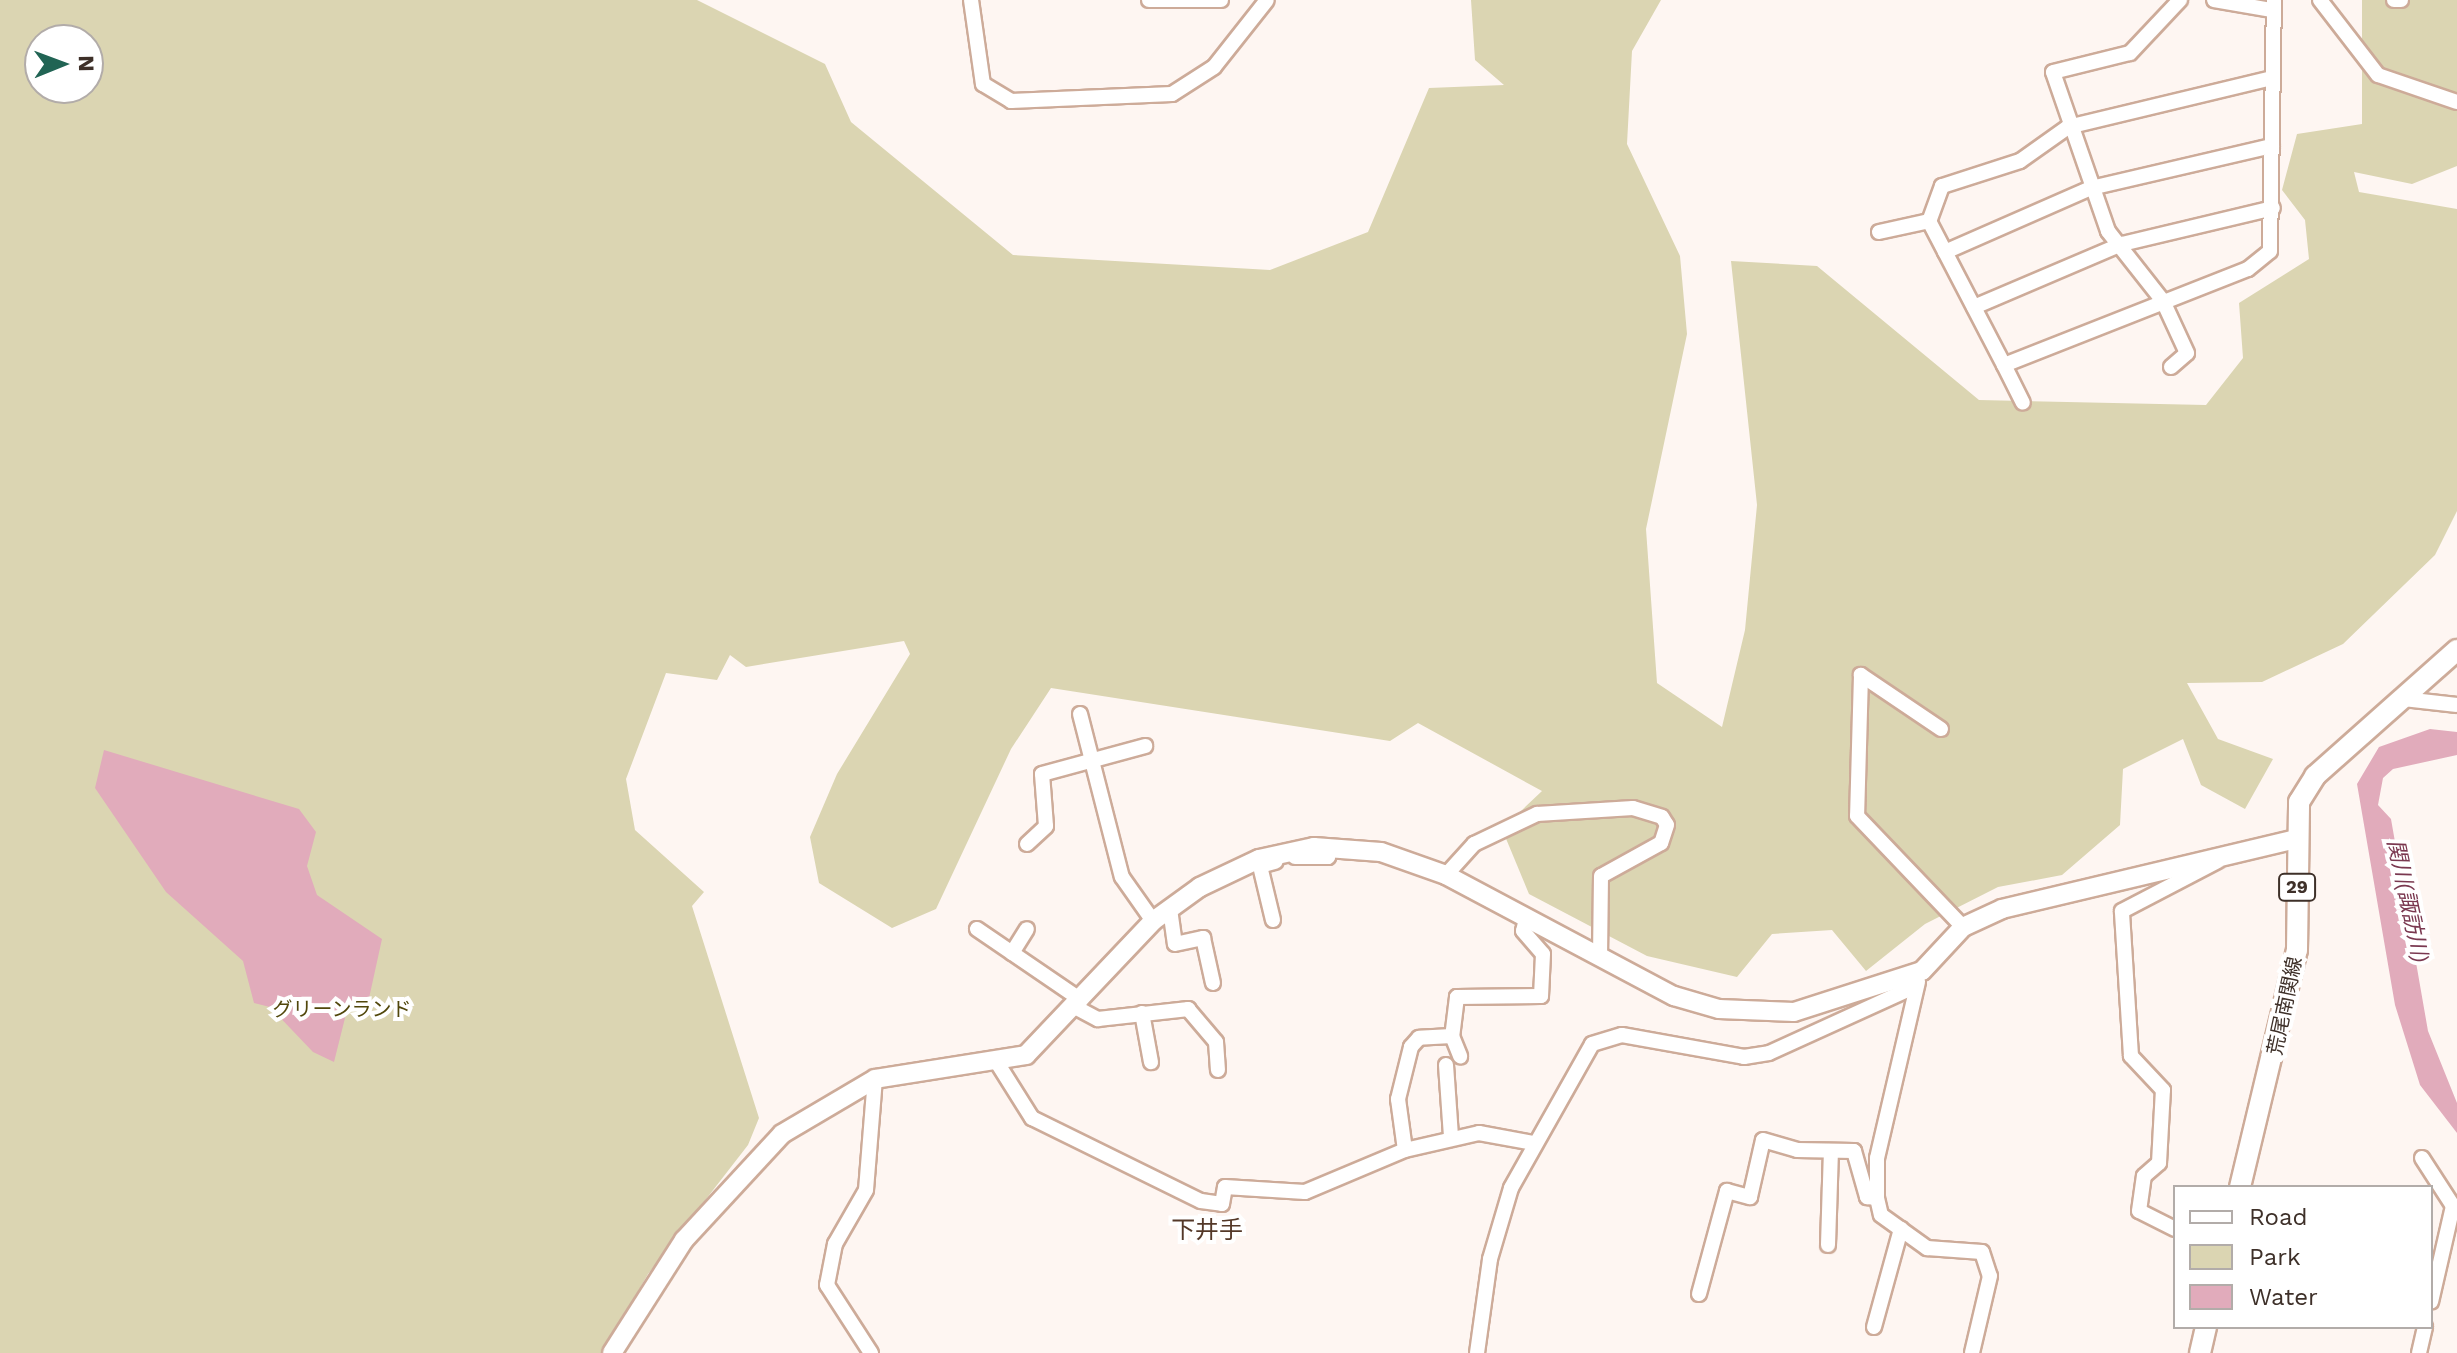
<!DOCTYPE html>
<html>
<head>
<meta charset="utf-8">
<style>
  body { margin:0 }
  #map { position:relative; width:2457px; height:1353px; overflow:hidden; background:#fef6f2; font-family:"Work Sans","Noto Sans JP",sans-serif }
  div>[style] { position:absolute }
  [style*='--x'] { left:calc(var(--x)*1px); top:calc(var(--y)*1px); width:calc(var(--w)*1px); rotate:calc(var(--a)*1deg) }
  .green>* { inset:0; background:#dbd5b2 }
  .water>* { inset:0; background:#e1abbb }
  .roads { filter:drop-shadow(2px 0 #cdab99) drop-shadow(-2px 0 #cdab99) drop-shadow(0 2px #cdab99) drop-shadow(0 -2px #cdab99) }
  .street>* { height:14px; margin:-7px; padding:0 7px; transform-origin:7px; border-radius:7px; background:#fff }
  .secondary>* { height:18px; margin:-9px; padding:0 9px; transform-origin:9px; border-radius:9px; background:#fff }
  .primary>* { height:20px; margin:-10px; padding:0 10px; transform-origin:10px; border-radius:10px; background:#fff }
  span { translate:-50% -50%; white-space:nowrap; text-align:center; line-height:1.15; -webkit-text-stroke:8px #fff; paint-order:stroke }
  .shield-label span { padding:2px 6px; background:#fff; border:2px solid; border-radius:6px; -webkit-text-stroke-width:0 }
  .shield-label { font-size:18px; color:#3e3029; font-weight:700 }
  .street-label { font-size:20px; color:#3e3029 }
  .park-label { font-size:20px; color:#51470b }
  .water-label { font-size:22px; color:#7a3850; font-style:italic }
  .quarter-label { font-size:24px; color:#543828 }
  .legend { position:absolute; left:2173px; top:1185px; width:260px; height:144px; box-sizing:border-box; background:#fff; border:2px solid #b2aca9; margin:0; padding:10px 14px; list-style:none; font-size:24px; color:#3e3029 }
  .legend li { display:flex; align-items:center; gap:16px; height:40px }
  .legend b { width:40px; border:2px solid #b2aca9 }
  .north { position:absolute; left:24px; top:24px; width:80px; height:80px; box-sizing:border-box; background:#fff; border:2px solid #b2aca9; border-radius:50%; rotate:89deg; font-size:22px; font-weight:700; line-height:32px; text-align:center; color:#3e3029 }
  .north::after { content:''; display:block; margin:auto; width:28px; height:36px; background:#216454; clip-path:polygon(50% 0,100% 100%,50% 72%,0 100%) }
</style>
</head>
<body>
<div id="map">
  <div class="green">
    <div style="clip-path:polygon(evenodd,0 0,697px 0,825px 64px,851px 122px,1013px 255px,1270px 270px,1368px 232px,1429px 88px,1504px 85px,1475px 60px,1471px 0,1661px 0,1632px 51px,1627px 144px,1680px 256px,1687px 334px,1646px 529px,1657px 683px,1722px 727px,1745px 630px,1757px 505px,1731px 261px,1817px 266px,1979px 400px,2206px 405px,2243px 358px,2239px 303px,2309px 259px,2305px 220px,2282px 190px,2297px 134px,2362px 124px,2362px 0,2457px 0,2457px 166px,2412px 184px,2354px 172px,2359px 192px,2457px 209px,2457px 511px,2435px 555px,2343px 644px,2262px 682px,2187px 683px,2218px 739px,2273px 759px,2245px 809px,2201px 785px,2183px 739px,2123px 769px,2120px 825px,2062px 875px,1998px 887px,1925px 924px,1866px 971px,1832px 930px,1772px 934px,1737px 977px,1647px 956px,1529px 894px,1502px 829px,1542px 791px,1418px 723px,1390px 741px,1051px 688px,1011px 749px,936px 909px,892px 928px,819px 883px,810px 837px,837px 774px,910px 654px,904px 641px,746px 667px,730px 655px,717px 680px,666px 673px,626px 779px,635px 830px,704px 892px,692px 906px,759px 1118px,748px 1145px,648px 1274px,602px 1353px,0 1353px,0 0,40px 40px,88px 40px,88px 88px,40px 88px,40px 40px)"></div>
  </div>
  <div class="water">
    <div style="clip-path:polygon(2430px 729px,2457px 732px,2457px 755px,2393px 769px,2383px 778px,2378px 805px,2391px 819px,2428px 1031px,2457px 1103px,2457px 1133px,2420px 1085px,2395px 1005px,2357px 784px,2379px 747px)"></div>
    <div style="clip-path:polygon(104px 750px,299px 809px,316px 832px,307px 866px,317px 895px,382px 939px,366px 1012px,347px 1010px,334px 1062px,313px 1052px,270px 1007px,254px 1003px,243px 961px,166px 892px,95px 788px)"></div>
  </div>
  <div class="roads">
    <div class="street">
      <div style="--x:971;--y:0;--w:85;--a:81.9"></div>
      <div style="--x:983;--y:84;--w:33;--a:31"></div>
      <div style="--x:1011;--y:101;--w:161;--a:-2.5"></div>
      <div style="--x:1172;--y:94;--w:50;--a:-32.7"></div>
      <div style="--x:1214;--y:67;--w:85;--a:-51.7"></div>
      <div style="--x:1149;--y:0;--w:72;--a:0"></div>
      <div style="--x:2214;--y:0;--w:59;--a:9.8"></div>
      <div style="--x:2320;--y:0;--w:95;--a:52.3"></div>
      <div style="--x:2378;--y:75;--w:83;--a:18.9"></div>
      <div style="--x:2394;--y:0;--w:7;--a:0"></div>
      <div style="--x:2272;--y:78;--w:210;--a:166.5"></div>
      <div style="--x:2068;--y:127;--w:59;--a:144.7"></div>
      <div style="--x:2020;--y:161;--w:82;--a:162.2"></div>
      <div style="--x:1942;--y:186;--w:37;--a:110"></div>
      <div style="--x:1929;--y:221;--w:162;--a:62.5"></div>
      <div style="--x:2004;--y:365;--w:262;--a:-21.5"></div>
      <div style="--x:2248;--y:269;--w:28;--a:-39"></div>
      <div style="--x:2270;--y:251;--w:251;--a:-89.1"></div>
      <div style="--x:1879;--y:232;--w:51;--a:-12.4"></div>
      <div style="--x:1945;--y:252;--w:159;--a:-23.7"></div>
      <div style="--x:2091;--y:188;--w:186;--a:-13.1"></div>
      <div style="--x:1974;--y:307;--w:161;--a:-23.1"></div>
      <div style="--x:2122;--y:244;--w:155;--a:-13.4"></div>
      <div style="--x:2004;--y:365;--w:42;--a:63.4"></div>
      <div style="--x:2171;--y:367;--w:21;--a:-41"></div>
      <div style="--x:2187;--y:353;--w:57;--a:-114.8"></div>
      <div style="--x:2163;--y:301;--w:89;--a:-128.2"></div>
      <div style="--x:2108;--y:231;--w:168;--a:-109.1"></div>
      <div style="--x:2053;--y:72;--w:79;--a:-13.9"></div>
      <div style="--x:2130;--y:53;--w:73;--a:-46.7"></div>
      <div style="--x:2404;--y:699;--w:53;--a:6.5"></div>
      <div style="--x:1080;--y:714;--w:168;--a:75.6"></div>
      <div style="--x:1122;--y:877;--w:54;--a:54.8"></div>
      <div style="--x:1941;--y:729;--w:97;--a:-146"></div>
      <div style="--x:1861;--y:675;--w:141;--a:91.6"></div>
      <div style="--x:1857;--y:816;--w:153;--a:46.3"></div>
      <div style="--x:1027;--y:844;--w:26;--a:-43"></div>
      <div style="--x:1046;--y:826;--w:52;--a:-94.4"></div>
      <div style="--x:1042;--y:774;--w:107;--a:-15.2"></div>
      <div style="--x:1295;--y:857;--w:33;--a:0"></div>
      <div style="--x:1328;--y:857;--w:10;--a:-73"></div>
      <div style="--x:1446;--y:875;--w:42;--a:-47.9"></div>
      <div style="--x:1474;--y:844;--w:70;--a:-25.5"></div>
      <div style="--x:1537;--y:814;--w:96;--a:-3.6"></div>
      <div style="--x:1633;--y:808;--w:30;--a:17"></div>
      <div style="--x:1662;--y:817;--w:9;--a:58"></div>
      <div style="--x:1667;--y:825;--w:19;--a:108"></div>
      <div style="--x:1661;--y:843;--w:68;--a:151.2"></div>
      <div style="--x:1601;--y:876;--w:81;--a:90.7"></div>
      <div style="--x:1170;--y:909;--w:35;--a:82"></div>
      <div style="--x:1175;--y:944;--w:29;--a:-12"></div>
      <div style="--x:1203;--y:938;--w:46;--a:77.5"></div>
      <div style="--x:1526;--y:919;--w:12;--a:104"></div>
      <div style="--x:1523;--y:931;--w:30;--a:49"></div>
      <div style="--x:1543;--y:954;--w:42;--a:92.7"></div>
      <div style="--x:1541;--y:996;--w:84;--a:179.3"></div>
      <div style="--x:1457;--y:997;--w:39;--a:97"></div>
      <div style="--x:1452;--y:1036;--w:33;--a:177"></div>
      <div style="--x:1419;--y:1038;--w:12;--a:132"></div>
      <div style="--x:1411;--y:1047;--w:54;--a:104"></div>
      <div style="--x:1398;--y:1099;--w:51;--a:82.2"></div>
      <div style="--x:1405;--y:1150;--w:76;--a:-12.9"></div>
      <div style="--x:1479;--y:1133;--w:56;--a:10.3"></div>
      <div style="--x:1273;--y:920;--w:56;--a:-103.5"></div>
      <div style="--x:1260;--y:866;--w:16;--a:-15"></div>
      <div style="--x:977;--y:929;--w:126;--a:34.3"></div>
      <div style="--x:1012;--y:953;--w:28;--a:-58"></div>
      <div style="--x:1918;--y:982;--w:181;--a:103.1"></div>
      <div style="--x:1877;--y:1158;--w:40;--a:90"></div>
      <div style="--x:1877;--y:1198;--w:17;--a:77"></div>
      <div style="--x:1881;--y:1215;--w:57;--a:35.7"></div>
      <div style="--x:1927;--y:1248;--w:55;--a:4.2"></div>
      <div style="--x:1982;--y:1252;--w:25;--a:72"></div>
      <div style="--x:1990;--y:1276;--w:79;--a:103.2"></div>
      <div style="--x:1075;--y:1007;--w:26;--a:28"></div>
      <div style="--x:1098;--y:1019;--w:91;--a:-6.3"></div>
      <div style="--x:1188;--y:1009;--w:43;--a:49.7"></div>
      <div style="--x:1216;--y:1042;--w:28;--a:86"></div>
      <div style="--x:1142;--y:1013;--w:50;--a:79.6"></div>
      <div style="--x:1452;--y:1036;--w:22;--a:68"></div>
      <div style="--x:998;--y:1064;--w:64;--a:57.8"></div>
      <div style="--x:1032;--y:1118;--w:188;--a:26.2"></div>
      <div style="--x:1201;--y:1201;--w:21;--a:8"></div>
      <div style="--x:1222;--y:1204;--w:17;--a:-80"></div>
      <div style="--x:1225;--y:1187;--w:80;--a:3.6"></div>
      <div style="--x:1305;--y:1192;--w:108;--a:-22.8"></div>
      <div style="--x:1446;--y:1065;--w:72;--a:86"></div>
      <div style="--x:2422;--y:1158;--w:57;--a:57.1"></div>
      <div style="--x:2453;--y:1206;--w:98;--a:102.9"></div>
      <div style="--x:2175;--y:1229;--w:40;--a:-153.4"></div>
      <div style="--x:2139;--y:1211;--w:35;--a:-82"></div>
      <div style="--x:2144;--y:1176;--w:20;--a:-41"></div>
      <div style="--x:2159;--y:1163;--w:73;--a:-86.9"></div>
      <div style="--x:2163;--y:1090;--w:47;--a:-133.3"></div>
      <div style="--x:2131;--y:1056;--w:145;--a:-93.6"></div>
      <div style="--x:2122;--y:911;--w:108;--a:-27.5"></div>
      <div style="--x:1828;--y:1245;--w:94;--a:-88.2"></div>
      <div style="--x:1699;--y:1294;--w:107;--a:-74.8"></div>
      <div style="--x:1727;--y:1191;--w:24;--a:15"></div>
      <div style="--x:1750;--y:1197;--w:58;--a:-77.2"></div>
      <div style="--x:1763;--y:1140;--w:35;--a:16"></div>
      <div style="--x:1797;--y:1150;--w:57;--a:1"></div>
      <div style="--x:1854;--y:1151;--w:48;--a:74.2"></div>
      <div style="--x:1867;--y:1197;--w:10;--a:6"></div>
      <div style="--x:1874;--y:1327;--w:102;--a:-74.6"></div>
      <div style="--x:871;--y:1353;--w:81;--a:-122.9"></div>
      <div style="--x:827;--y:1285;--w:42;--a:-79"></div>
      <div style="--x:835;--y:1244;--w:62;--a:-60.1"></div>
      <div style="--x:866;--y:1190;--w:111;--a:-85.4"></div>
      <div style="--x:1477;--y:1353;--w:95;--a:-82.1"></div>
      <div style="--x:1490;--y:1259;--w:74;--a:-73.5"></div>
      <div style="--x:1511;--y:1188;--w:165;--a:-60.6"></div>
      <div style="--x:1592;--y:1044;--w:31;--a:-17"></div>
      <div style="--x:1622;--y:1035;--w:124;--a:10.2"></div>
      <div style="--x:1744;--y:1057;--w:25;--a:-9"></div>
      <div style="--x:1769;--y:1053;--w:162;--a:-24.5"></div>
      <div style="--x:2419;--y:1353;--w:27;--a:-77"></div>
    </div>
    <div class="secondary">
      <div style="--x:612;--y:1353;--w:134;--a:-57.5"></div>
      <div style="--x:684;--y:1240;--w:144;--a:-47.2"></div>
      <div style="--x:782;--y:1134;--w:108;--a:-30.6"></div>
      <div style="--x:875;--y:1079;--w:153;--a:-9"></div>
      <div style="--x:1026;--y:1055;--w:185;--a:-46.5"></div>
      <div style="--x:1153;--y:921;--w:58;--a:-35.9"></div>
      <div style="--x:1200;--y:887;--w:65;--a:-25.4"></div>
      <div style="--x:1259;--y:859;--w:56;--a:-12.3"></div>
      <div style="--x:1314;--y:847;--w:67;--a:4.3"></div>
      <div style="--x:1381;--y:852;--w:69;--a:19.5"></div>
      <div style="--x:1446;--y:875;--w:258;--a:28"></div>
      <div style="--x:1674;--y:996;--w:47;--a:16.1"></div>
      <div style="--x:1719;--y:1009;--w:75;--a:2.3"></div>
      <div style="--x:1794;--y:1012;--w:134;--a:-17.8"></div>
      <div style="--x:1922;--y:971;--w:60;--a:-47"></div>
      <div style="--x:1963;--y:927;--w:43;--a:-24.8"></div>
      <div style="--x:2002;--y:909;--w:302;--a:-13.4"></div>
    </div>
    <div class="primary">
      <div style="--x:2240;--y:1187;--w:244;--a:-76.5"></div>
      <div style="--x:2297;--y:950;--w:148;--a:-89.2"></div>
      <div style="--x:2299;--y:802;--w:31;--a:-58"></div>
      <div style="--x:2315;--y:776;--w:190;--a:-41.6"></div>
      <div style="--x:2200;--y:1353;--w:27;--a:-77"></div>
    </div>
  </div>
  <div class="shield-label">
    <span style="left:2297px;top:887px">29</span>
  </div>
  <div class="street-label">
    <span style="left:2285px;top:1006px;rotate:-78deg">荒尾南関線</span>
  </div>
  <div class="park-label">
    <span style="left:342px;top:1009px">グリーンランド</span>
  </div>
  <div class="water-label">
    <span style="left:2408px;top:901px;rotate:78deg">関川(諏訪川)</span>
  </div>
  <div class="quarter-label">
    <span style="left:1207px;top:1231px">下井手</span>
  </div>
  <ul class="legend">
  <li><b style="height:10px;background:#fff"></b>Road</li>
  <li><b style="height:22px;background:#dbd5b2"></b>Park</li>
  <li><b style="height:22px;background:#e1abbb"></b>Water</li>
  </ul>
  <div class="north">N</div>
</div>
</body>
</html>
